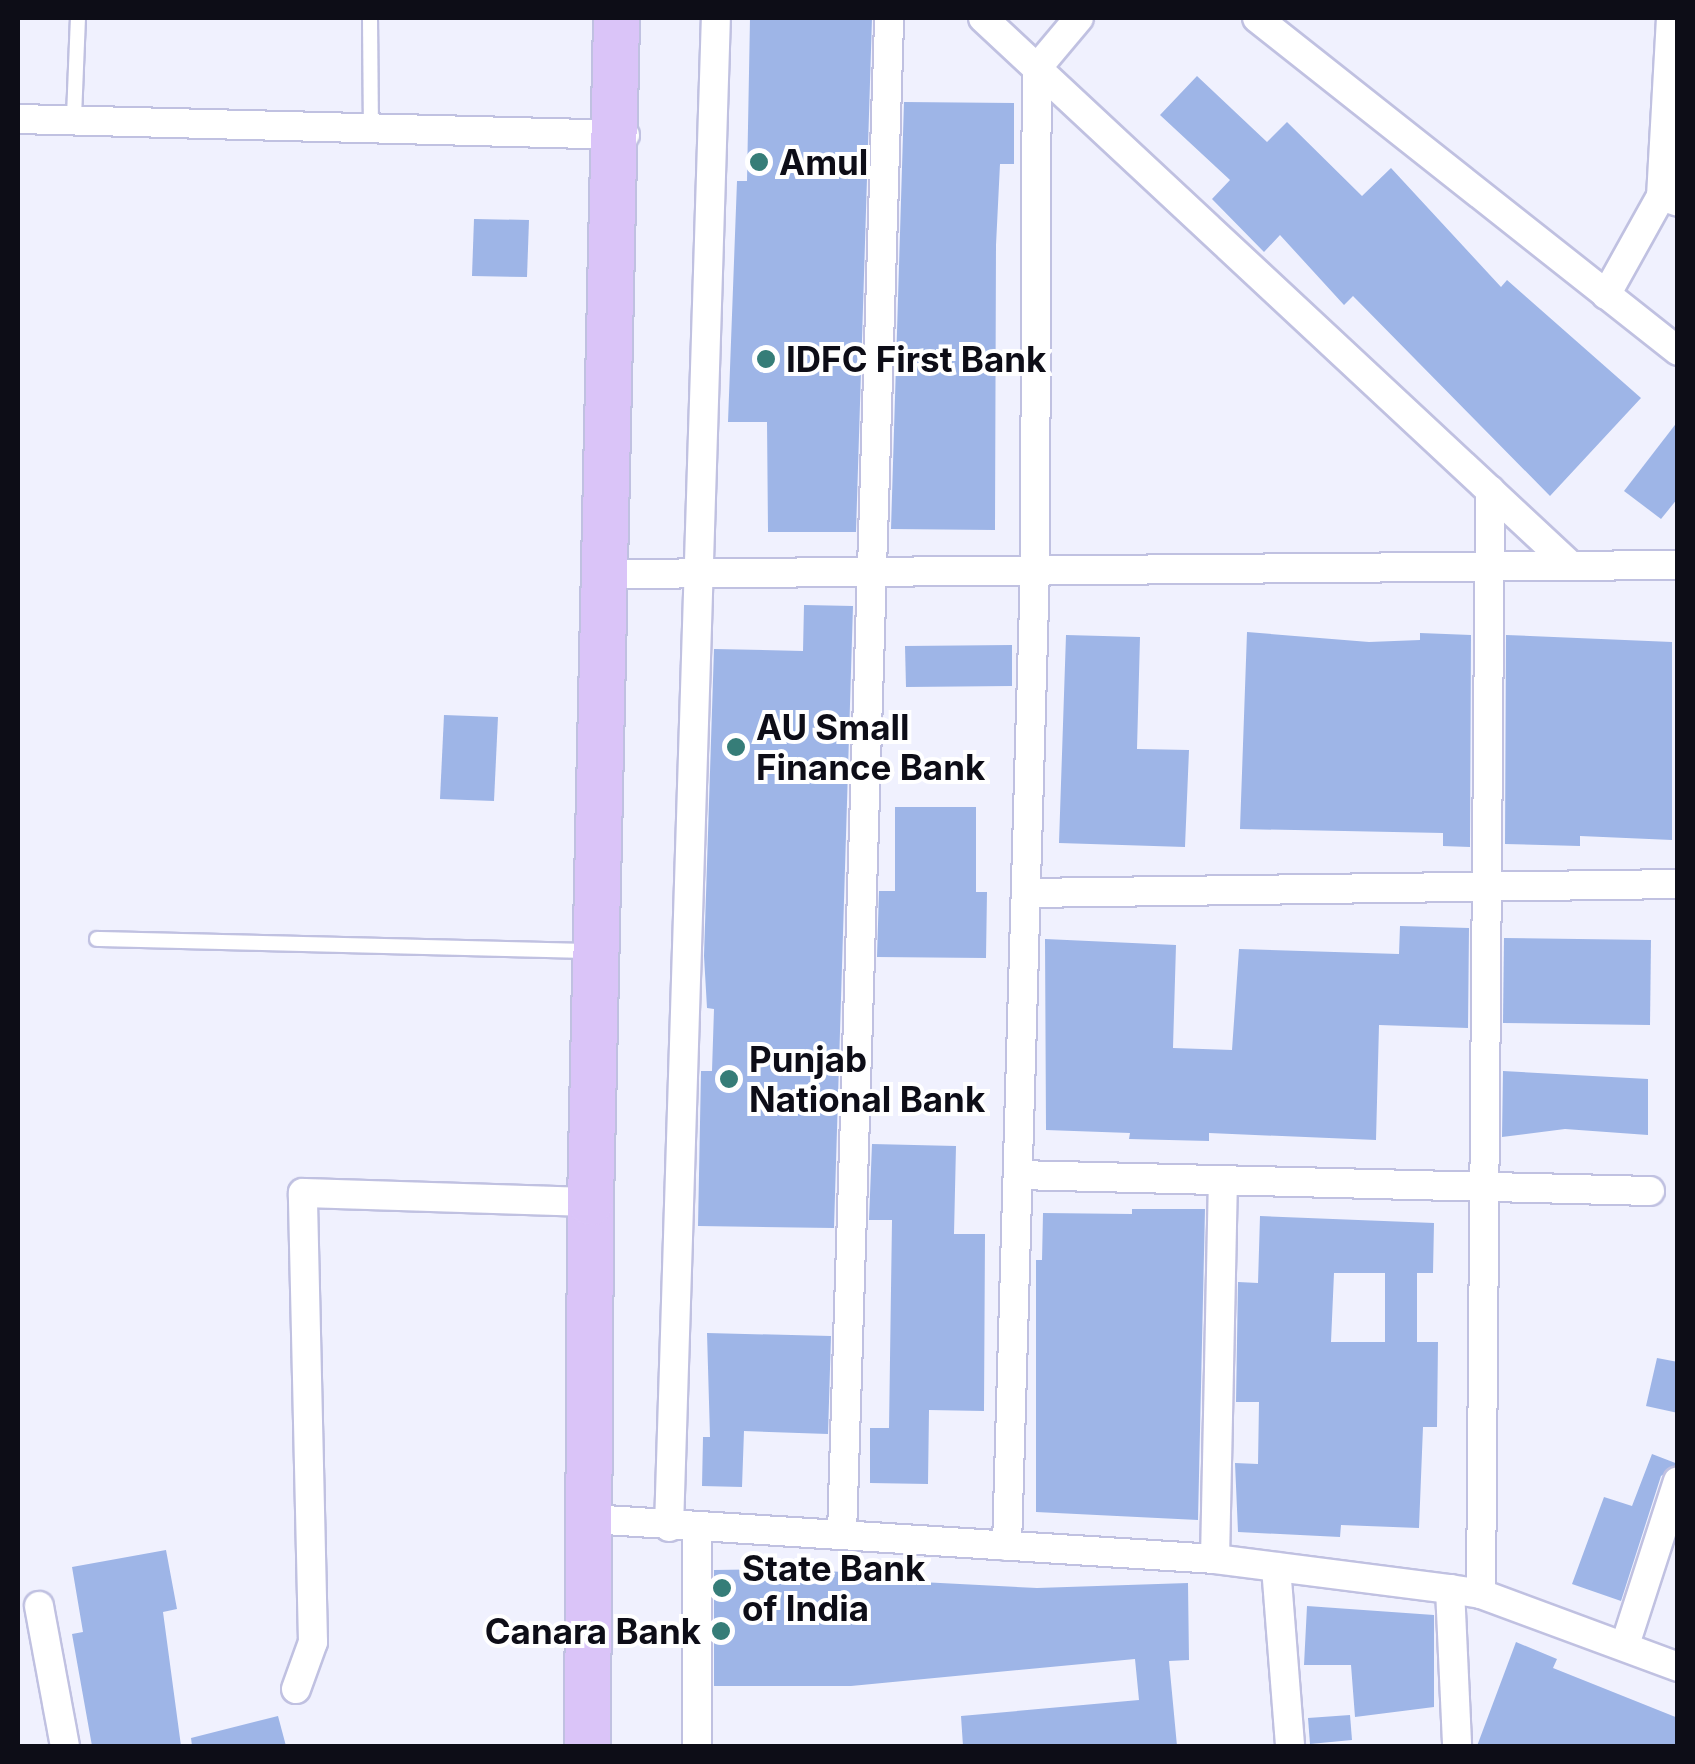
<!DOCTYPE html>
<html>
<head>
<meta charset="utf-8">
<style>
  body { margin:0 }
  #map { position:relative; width:1695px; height:1764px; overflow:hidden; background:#f0f1fe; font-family:Inter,sans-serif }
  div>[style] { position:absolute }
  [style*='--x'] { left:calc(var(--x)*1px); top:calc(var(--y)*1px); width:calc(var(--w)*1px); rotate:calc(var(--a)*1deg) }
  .building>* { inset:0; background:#9eb5e7 }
  .roads { filter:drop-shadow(2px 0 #c0c1e1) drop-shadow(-2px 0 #c0c1e1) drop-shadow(0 2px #c0c1e1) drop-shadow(0 -2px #c0c1e1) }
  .service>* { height:14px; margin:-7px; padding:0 7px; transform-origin:7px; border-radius:7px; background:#fff }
  .minor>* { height:28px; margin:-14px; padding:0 14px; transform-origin:14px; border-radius:14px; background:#fff }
  .primary>* { height:45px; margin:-22.5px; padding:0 22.5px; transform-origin:22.5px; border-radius:22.5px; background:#dac4f8 }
  .dots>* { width:28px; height:28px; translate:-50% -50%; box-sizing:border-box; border:5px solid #fff; border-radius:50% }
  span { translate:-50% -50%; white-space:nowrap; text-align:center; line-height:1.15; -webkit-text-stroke:8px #fff; paint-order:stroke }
  .poi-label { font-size:35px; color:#0d0d17; font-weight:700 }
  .left { translate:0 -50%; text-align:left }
  .right { translate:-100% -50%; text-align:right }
  .frame { position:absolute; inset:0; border:20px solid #0d0d17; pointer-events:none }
</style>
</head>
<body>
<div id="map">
  <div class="building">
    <div style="clip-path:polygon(750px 18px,872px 18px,856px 532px,768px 532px,767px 422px,728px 422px,737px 181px,747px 181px)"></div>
    <div style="clip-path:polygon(1197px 76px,1267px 142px,1287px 122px,1362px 196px,1391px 168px,1501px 287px,1507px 280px,1641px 398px,1550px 496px,1353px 296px,1344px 305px,1280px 235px,1264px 252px,1212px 199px,1230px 180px,1160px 115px)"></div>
    <div style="clip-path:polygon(904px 102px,1014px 103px,1014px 164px,1000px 164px,996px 245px,995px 530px,891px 529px)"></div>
    <div style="clip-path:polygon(474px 219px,529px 220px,527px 277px,472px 276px)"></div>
    <div style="clip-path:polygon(1678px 421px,1678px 498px,1661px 519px,1624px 491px)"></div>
    <div style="clip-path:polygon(804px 605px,853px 606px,834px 1228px,698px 1226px,701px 1071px,712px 1071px,714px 1009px,707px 1008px,704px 956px,714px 649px,803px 651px)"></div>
    <div style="clip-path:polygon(1247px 632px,1369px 642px,1420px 640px,1420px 633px,1471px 635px,1470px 847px,1443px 846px,1443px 833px,1240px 829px)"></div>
    <div style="clip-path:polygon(1066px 635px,1140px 637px,1137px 749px,1189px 750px,1185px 847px,1059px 843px)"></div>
    <div style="clip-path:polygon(1506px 635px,1672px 642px,1672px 840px,1580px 836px,1580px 846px,1505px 844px)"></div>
    <div style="clip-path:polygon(1012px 645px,1012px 686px,906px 687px,905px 646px)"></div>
    <div style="clip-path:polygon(444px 715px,498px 717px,494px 801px,440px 799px)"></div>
    <div style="clip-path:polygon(895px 807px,976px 807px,976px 892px,987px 892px,986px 958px,877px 957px,879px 891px,895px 891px)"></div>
    <div style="clip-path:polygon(1400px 926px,1469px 928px,1468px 1028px,1379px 1025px,1376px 1140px,1209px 1133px,1209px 1141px,1129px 1139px,1130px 1133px,1046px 1130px,1045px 939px,1176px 945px,1173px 1048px,1232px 1050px,1239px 949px,1399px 954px)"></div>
    <div style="clip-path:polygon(1504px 938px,1651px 940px,1650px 1025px,1503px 1023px)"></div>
    <div style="clip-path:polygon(1503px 1071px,1648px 1079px,1648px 1135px,1565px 1129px,1502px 1137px)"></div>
    <div style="clip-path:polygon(872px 1144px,956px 1146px,954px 1234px,985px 1234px,984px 1411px,929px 1410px,928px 1484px,870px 1483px,870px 1428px,889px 1428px,892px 1220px,869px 1220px)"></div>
    <div style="clip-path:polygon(1132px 1209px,1205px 1209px,1198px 1520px,1036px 1512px,1036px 1260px,1042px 1260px,1043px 1213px,1132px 1214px)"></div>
    <div style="clip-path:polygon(evenodd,1260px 1216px,1434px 1223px,1433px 1273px,1417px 1273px,1417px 1342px,1438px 1342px,1437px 1427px,1423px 1427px,1419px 1528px,1341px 1525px,1340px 1537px,1238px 1532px,1235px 1463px,1258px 1464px,1259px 1402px,1236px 1402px,1238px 1282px,1258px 1283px,1260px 1216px,1334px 1273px,1385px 1273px,1385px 1342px,1331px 1342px,1334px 1273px)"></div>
    <div style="clip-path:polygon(707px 1333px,831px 1336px,828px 1434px,744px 1431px,742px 1487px,702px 1486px,703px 1437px,710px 1437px)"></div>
    <div style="clip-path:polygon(1657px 1358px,1678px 1362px,1678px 1413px,1646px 1406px)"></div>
    <div style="clip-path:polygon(1652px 1454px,1678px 1464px,1661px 1476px,1621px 1601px,1572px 1584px,1604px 1497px,1632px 1506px)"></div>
    <div style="clip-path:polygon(166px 1550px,177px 1609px,163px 1612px,181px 1746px,92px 1746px,72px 1634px,83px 1632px,72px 1567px)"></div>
    <div style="clip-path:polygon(790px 1569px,843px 1572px,843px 1578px,1037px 1588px,1188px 1583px,1189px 1660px,1169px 1661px,1177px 1746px,963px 1746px,961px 1716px,1139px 1700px,1135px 1659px,851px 1686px,714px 1686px,714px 1570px)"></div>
    <div style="clip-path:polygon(1307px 1606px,1434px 1615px,1434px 1707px,1355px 1717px,1351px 1665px,1304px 1665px)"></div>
    <div style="clip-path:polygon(1516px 1642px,1557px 1659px,1553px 1668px,1678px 1718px,1678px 1746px,1477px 1746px)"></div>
    <div style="clip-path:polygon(1350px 1715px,1352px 1740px,1310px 1744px,1308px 1718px)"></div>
    <div style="clip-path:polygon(278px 1716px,286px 1746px,192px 1746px,191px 1738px)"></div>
  </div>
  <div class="roads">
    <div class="service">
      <div style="--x:370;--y:18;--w:111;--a:89.5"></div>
      <div style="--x:74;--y:117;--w:99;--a:-87.7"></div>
      <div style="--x:97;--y:939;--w:493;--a:1.4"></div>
    </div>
    <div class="minor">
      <div style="--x:983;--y:18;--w:802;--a:42.98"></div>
      <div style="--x:1257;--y:18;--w:537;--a:38.34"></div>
      <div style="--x:1671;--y:18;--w:178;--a:93.2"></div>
      <div style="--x:1661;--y:196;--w:18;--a:19"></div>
      <div style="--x:18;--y:119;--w:607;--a:1.51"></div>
      <div style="--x:1606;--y:295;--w:113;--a:-60.9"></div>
      <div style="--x:622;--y:574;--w:1056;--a:-0.49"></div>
      <div style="--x:1026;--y:893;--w:652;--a:-0.79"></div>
      <div style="--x:1018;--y:1175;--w:632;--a:1.45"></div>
      <div style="--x:590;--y:1519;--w:626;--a:3.66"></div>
      <div style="--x:1215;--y:1559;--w:237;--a:7.3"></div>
      <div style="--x:1450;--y:1589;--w:31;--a:9"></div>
      <div style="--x:1481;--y:1594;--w:210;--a:20.3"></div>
      <div style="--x:669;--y:1527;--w:1510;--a:-88.22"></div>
      <div style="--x:697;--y:1528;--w:218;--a:90"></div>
      <div style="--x:842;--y:1534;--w:1517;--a:-88.22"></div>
      <div style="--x:1007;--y:1546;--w:980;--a:-88.36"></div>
      <div style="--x:1035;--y:566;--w:498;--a:-89.8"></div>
      <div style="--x:1037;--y:68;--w:65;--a:-50"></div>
      <div style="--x:1215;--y:1559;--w:379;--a:-88.8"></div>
      <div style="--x:1276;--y:1567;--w:180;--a:85.5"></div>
      <div style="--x:1450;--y:1589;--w:157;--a:87.4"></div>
      <div style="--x:1481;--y:1594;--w:1104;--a:-89.53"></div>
      <div style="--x:39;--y:1606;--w:142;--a:79.5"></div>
      <div style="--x:1625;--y:1645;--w:172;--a:-72.1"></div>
      <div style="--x:296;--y:1689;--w:50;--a:-70.1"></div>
      <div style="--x:313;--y:1642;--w:449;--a:-91.3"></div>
      <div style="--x:303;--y:1193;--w:287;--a:1.8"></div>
    </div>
    <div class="primary">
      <div style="--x:587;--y:1746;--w:544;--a:-89.68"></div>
      <div style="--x:590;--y:1202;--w:1184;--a:-88.74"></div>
    </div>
  </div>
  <div class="dots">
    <div style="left:759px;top:162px;background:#367d78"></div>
    <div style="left:766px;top:359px;background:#367d78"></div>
    <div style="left:736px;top:747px;background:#367d78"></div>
    <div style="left:729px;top:1079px;background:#367d78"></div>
    <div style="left:722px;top:1588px;background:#367d78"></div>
    <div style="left:721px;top:1631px;background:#367d78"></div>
  </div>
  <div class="poi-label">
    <span class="left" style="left:779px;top:162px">Amul</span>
    <span class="left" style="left:786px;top:359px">IDFC First Bank</span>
    <span class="left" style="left:756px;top:747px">AU Small<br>Finance Bank</span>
    <span class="left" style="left:749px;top:1079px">Punjab<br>National Bank</span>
    <span class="left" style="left:742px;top:1588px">State Bank<br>of India</span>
    <span class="right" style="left:701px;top:1631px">Canara Bank</span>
  </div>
  <div class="frame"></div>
</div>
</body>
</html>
